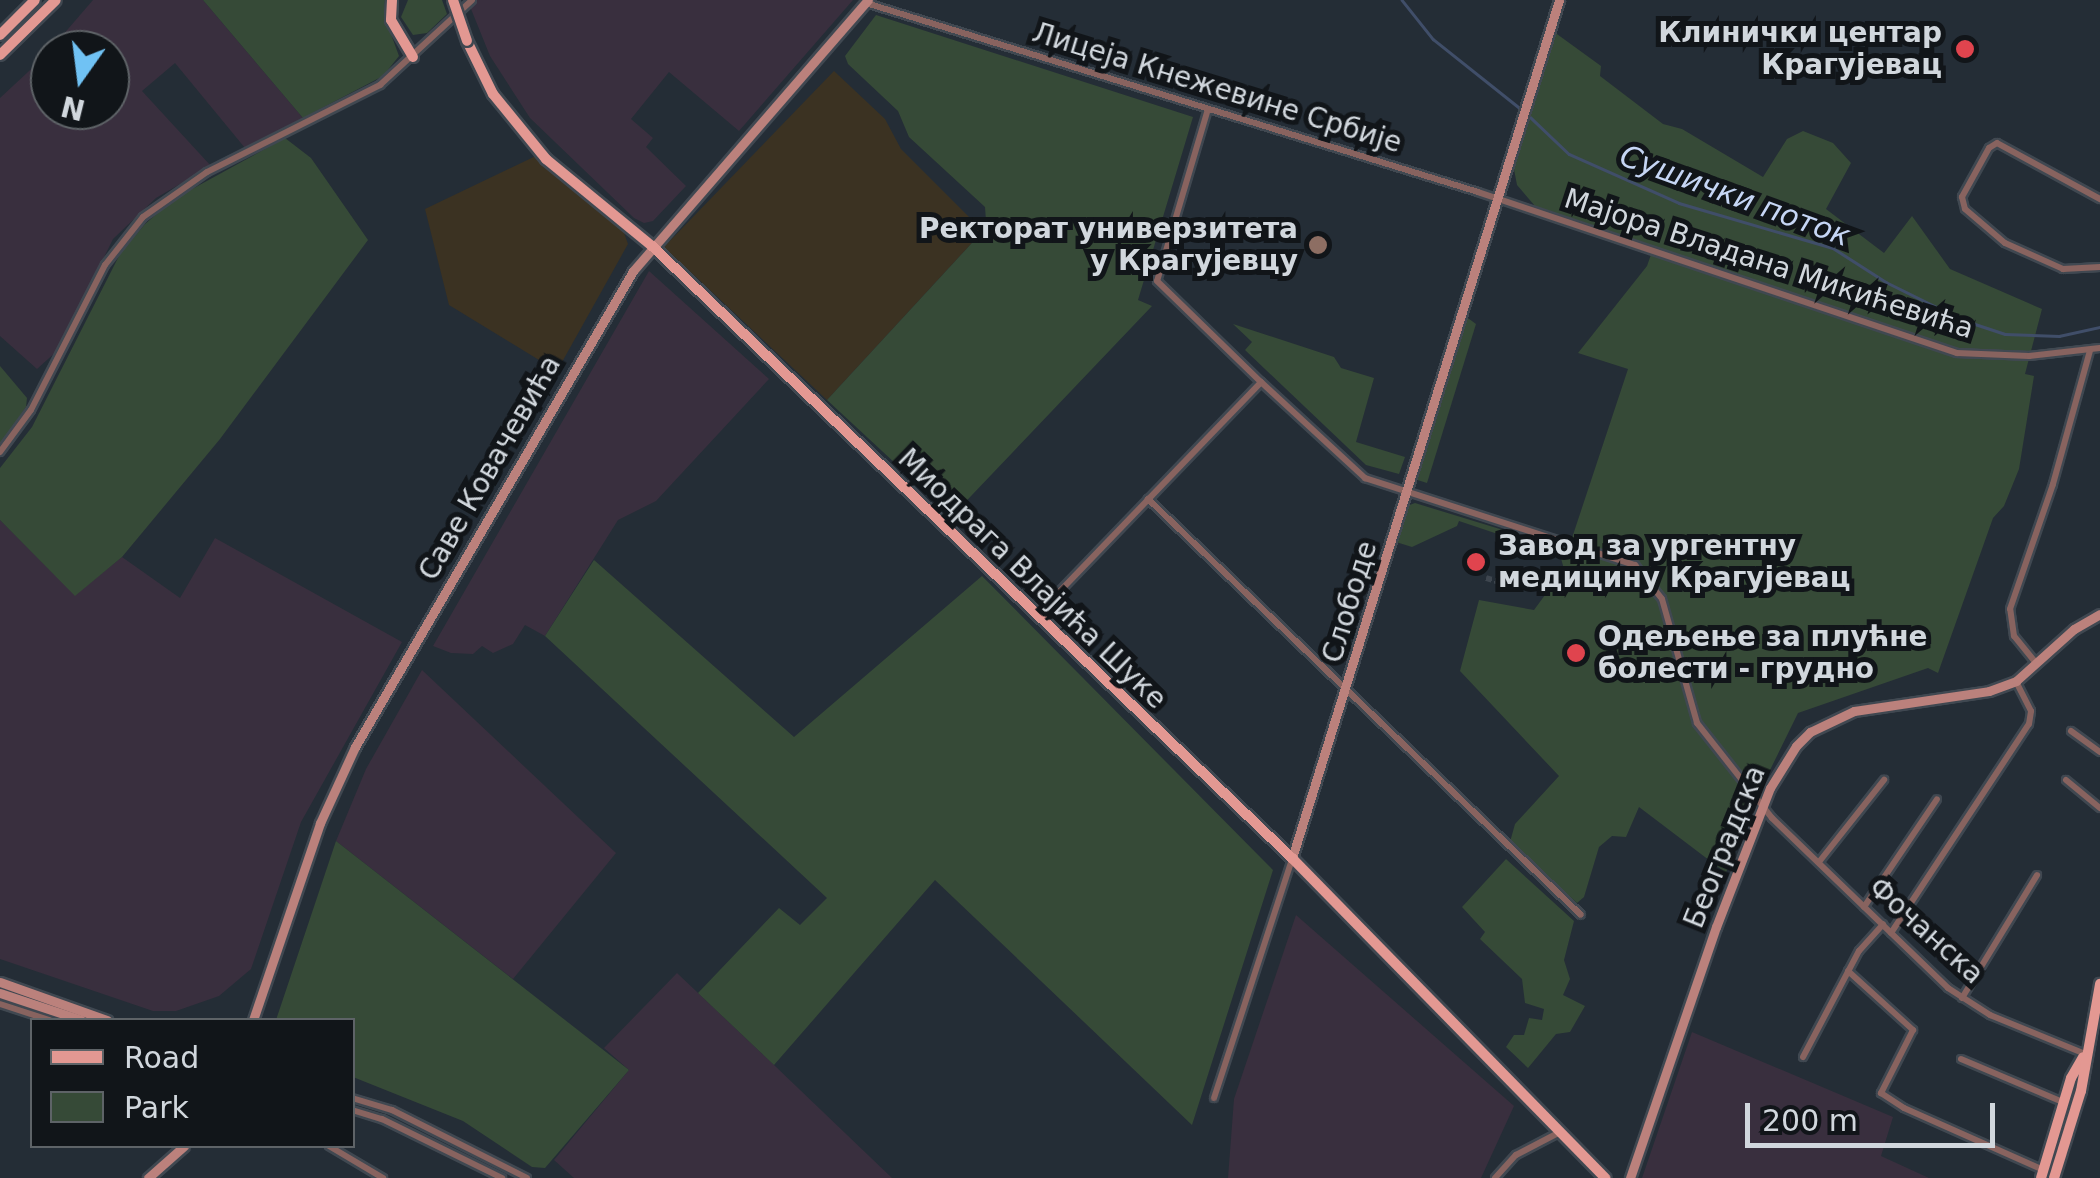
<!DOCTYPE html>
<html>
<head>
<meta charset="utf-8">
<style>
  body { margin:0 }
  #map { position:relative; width:2100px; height:1178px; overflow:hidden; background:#242d36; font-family:"DejaVu Sans",sans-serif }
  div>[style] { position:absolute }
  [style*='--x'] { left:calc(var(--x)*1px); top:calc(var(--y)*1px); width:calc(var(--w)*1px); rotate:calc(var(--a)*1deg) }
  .commercial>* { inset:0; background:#3b3222 }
  .industrial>* { inset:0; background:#392f3e }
  .green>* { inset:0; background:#364a37 }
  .stream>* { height:2.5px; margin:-1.25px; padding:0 1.25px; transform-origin:1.25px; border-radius:1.25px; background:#404e69 }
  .street-tunnel>* { height:6px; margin-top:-3px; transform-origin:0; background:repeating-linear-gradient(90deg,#3e464f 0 6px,transparent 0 9px) }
  .roads { filter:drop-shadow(2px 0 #404851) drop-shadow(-2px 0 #404851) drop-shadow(0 2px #404851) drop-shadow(0 -2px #404851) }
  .street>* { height:6px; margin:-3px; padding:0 3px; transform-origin:3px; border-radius:3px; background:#88635f }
  .secondary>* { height:9px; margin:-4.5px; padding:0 4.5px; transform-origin:4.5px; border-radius:4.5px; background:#bb817c }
  .primary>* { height:10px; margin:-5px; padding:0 5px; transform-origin:5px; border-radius:5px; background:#e39892 }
  .bridges { filter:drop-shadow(2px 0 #404851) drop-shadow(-2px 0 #404851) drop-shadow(0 2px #404851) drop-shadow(0 -2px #404851) }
  .primary-bridge>* { height:10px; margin:-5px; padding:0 5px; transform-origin:5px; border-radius:5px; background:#e39892 }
  .dots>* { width:28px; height:28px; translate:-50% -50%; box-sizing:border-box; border:5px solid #111519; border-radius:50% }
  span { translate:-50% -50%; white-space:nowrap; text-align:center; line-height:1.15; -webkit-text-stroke:10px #111519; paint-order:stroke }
  .poi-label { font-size:28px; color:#d1d7dd; font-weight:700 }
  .right { translate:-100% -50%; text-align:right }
  .left { translate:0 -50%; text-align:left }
  .street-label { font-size:28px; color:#d1d7dd }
  .water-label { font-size:30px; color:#c6d6f5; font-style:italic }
  .legend { position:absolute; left:30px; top:1018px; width:325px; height:130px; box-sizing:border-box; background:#111519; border:2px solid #5e6367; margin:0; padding:12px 18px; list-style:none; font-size:30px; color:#d1d7dd }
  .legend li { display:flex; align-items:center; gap:20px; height:50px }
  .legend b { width:50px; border:2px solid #5e6367 }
  .north { position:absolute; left:30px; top:30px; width:100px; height:100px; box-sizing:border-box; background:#111519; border:2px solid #5e6367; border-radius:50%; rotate:194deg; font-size:28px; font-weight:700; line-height:40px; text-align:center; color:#d1d7dd }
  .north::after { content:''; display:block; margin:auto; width:35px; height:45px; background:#70c2f4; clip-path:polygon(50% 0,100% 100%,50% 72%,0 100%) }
  .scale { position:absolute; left:1745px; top:1103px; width:250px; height:45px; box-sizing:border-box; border:5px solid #d1d7dd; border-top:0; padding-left:12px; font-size:30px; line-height:35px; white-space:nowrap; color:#d1d7dd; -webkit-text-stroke:8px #111519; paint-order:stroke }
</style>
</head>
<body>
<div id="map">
  <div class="commercial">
    <div style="clip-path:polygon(834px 71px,885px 119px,901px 149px,983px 231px,827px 400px,664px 247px)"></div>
    <div style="clip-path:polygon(540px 154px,623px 230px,628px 244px,557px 371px,449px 305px,425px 209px)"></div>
  </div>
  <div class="industrial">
    <div style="clip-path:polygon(evenodd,93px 0,203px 0,303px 118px,245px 148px,175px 63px,142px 91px,211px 166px,156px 198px,113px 239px,58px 350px,37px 369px,0 336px,0 98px,43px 58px,93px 0,50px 50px,110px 50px,110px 110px,50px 110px,50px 50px)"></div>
    <div style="clip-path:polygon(474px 0,853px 0,739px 131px,669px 72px,631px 119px,653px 138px,646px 147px,686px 186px,653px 221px,644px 223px,634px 218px,530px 118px,490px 56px,469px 4px)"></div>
    <div style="clip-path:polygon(649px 271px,769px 379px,656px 501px,618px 520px,545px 636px,525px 625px,513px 644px,493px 653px,482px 646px,473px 654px,451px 653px,433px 646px)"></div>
    <div style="clip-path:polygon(0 520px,75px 595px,122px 557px,180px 598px,215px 538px,402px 642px,301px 822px,251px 969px,219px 996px,176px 1011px,153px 1011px,0 959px)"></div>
    <div style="clip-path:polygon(422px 670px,616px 853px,513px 979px,336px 841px,366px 769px)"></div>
    <div style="clip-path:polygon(1296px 915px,1514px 1106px,1481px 1178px,1228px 1178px,1234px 1099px)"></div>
    <div style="clip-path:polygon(677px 973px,774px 1065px,892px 1178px,574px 1178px,554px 1160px,629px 1070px,604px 1048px)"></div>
    <div style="clip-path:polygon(1692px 1032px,1893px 1117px,1881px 1156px,1929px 1178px,1642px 1178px)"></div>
  </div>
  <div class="green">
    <div style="clip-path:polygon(203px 0,385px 0,384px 15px,399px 56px,383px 76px,303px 118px)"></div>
    <div style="clip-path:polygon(408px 0,442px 0,447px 14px,427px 33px,413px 35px,401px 17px)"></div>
    <div style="clip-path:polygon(876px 15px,1193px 117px,1138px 300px,1152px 306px,952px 516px,827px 400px,983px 231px,986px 221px,985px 207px,909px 137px,898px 111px,848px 64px,845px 56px)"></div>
    <div style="clip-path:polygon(1550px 29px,1601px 66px,1600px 76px,1663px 124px,1682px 129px,1763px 177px,1787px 139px,1803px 131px,1833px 143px,1851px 163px,1826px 209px,1884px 253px,1912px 216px,1950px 269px,2042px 309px,2025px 374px,2034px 376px,2019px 469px,2004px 506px,1993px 518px,1938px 673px,1928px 668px,1798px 713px,1748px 815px,1726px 873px,1639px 807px,1626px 837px,1612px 836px,1599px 847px,1584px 897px,1577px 903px,1510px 842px,1515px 824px,1559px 776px,1460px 671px,1479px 600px,1534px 610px,1564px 569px,1560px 555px,1459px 521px,1457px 526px,1412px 547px,1396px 542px,1407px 506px,1415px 503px,1568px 550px,1628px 369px,1578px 353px,1647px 266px,1654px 246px,1535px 206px,1517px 185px,1513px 164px,1522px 117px)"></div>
    <div style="clip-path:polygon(285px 138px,311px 158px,368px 240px,220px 439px,122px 557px,75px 596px,0 520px,0 468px,32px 427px,120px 254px,145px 224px,174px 199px)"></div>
    <div style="clip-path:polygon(1461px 313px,1476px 324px,1427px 483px,1411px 478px)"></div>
    <div style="clip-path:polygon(1233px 324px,1334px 357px,1341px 368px,1374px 378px,1356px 442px,1405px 457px,1399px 474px,1366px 465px,1245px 350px,1252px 342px)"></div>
    <div style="clip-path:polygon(0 366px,27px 398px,26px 407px,0 445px)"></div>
    <div style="clip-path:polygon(594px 560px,794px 737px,982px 576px,1273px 870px,1192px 1125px,935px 880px,774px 1065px,698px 993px,779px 908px,800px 925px,827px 898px,545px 636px)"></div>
    <div style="clip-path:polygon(336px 841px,629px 1070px,545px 1168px,532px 1167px,463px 1121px,353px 1077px,352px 1020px,276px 1020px)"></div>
    <div style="clip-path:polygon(1506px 859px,1574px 921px,1564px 960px,1570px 979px,1563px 995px,1585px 1006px,1570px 1032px,1556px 1034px,1528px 1068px,1506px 1047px,1514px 1035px,1524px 1035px,1529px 1018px,1542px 1020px,1544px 1009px,1525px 1003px,1522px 979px,1480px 939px,1485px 932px,1462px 907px)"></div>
  </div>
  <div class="stream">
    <div style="--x:1402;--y:0;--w:50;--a:51.5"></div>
    <div style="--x:1433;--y:39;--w:112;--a:38.5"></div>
    <div style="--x:1527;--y:114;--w:58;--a:43.6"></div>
    <div style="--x:1569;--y:154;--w:120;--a:24"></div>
    <div style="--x:1679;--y:203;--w:160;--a:16.3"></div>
    <div style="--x:1833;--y:248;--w:63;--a:32.7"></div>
    <div style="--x:1886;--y:282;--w:86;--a:26.3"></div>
    <div style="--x:1963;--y:320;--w:44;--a:18.4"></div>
    <div style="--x:2005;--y:334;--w:54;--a:2.1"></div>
    <div style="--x:2059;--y:336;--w:42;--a:-12.4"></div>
  </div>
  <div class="street-tunnel">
    <div style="--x:1486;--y:578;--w:17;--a:17"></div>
  </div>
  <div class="roads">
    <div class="street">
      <div style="--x:866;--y:3;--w:641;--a:17.16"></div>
      <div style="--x:1478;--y:192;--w:505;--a:18.58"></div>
      <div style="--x:1957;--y:353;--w:72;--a:2.4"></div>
      <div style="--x:2029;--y:356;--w:71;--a:-6.4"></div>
      <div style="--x:1208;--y:109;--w:179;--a:106.5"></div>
      <div style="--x:1157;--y:281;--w:145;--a:44.2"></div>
      <div style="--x:2100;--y:199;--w:117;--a:-151.5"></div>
      <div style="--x:1997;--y:143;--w:9;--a:148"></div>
      <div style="--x:1989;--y:148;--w:56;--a:118.9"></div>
      <div style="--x:1962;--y:197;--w:12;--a:76"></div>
      <div style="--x:1965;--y:209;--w:52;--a:40.4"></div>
      <div style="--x:2005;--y:243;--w:64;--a:24.1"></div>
      <div style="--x:2063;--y:269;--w:37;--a:-3"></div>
      <div style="--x:0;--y:452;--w:52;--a:-53.6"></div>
      <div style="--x:31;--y:410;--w:163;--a:-63"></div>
      <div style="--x:105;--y:265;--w:61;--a:-51.6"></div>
      <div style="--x:143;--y:217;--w:78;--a:-35.1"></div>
      <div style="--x:207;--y:172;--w:194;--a:-26.7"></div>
      <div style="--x:380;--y:85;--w:125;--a:-42.7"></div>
      <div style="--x:1148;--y:499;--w:600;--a:43.85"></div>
      <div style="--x:1037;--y:615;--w:323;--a:-46.1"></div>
      <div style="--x:1261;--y:382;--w:142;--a:42.7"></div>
      <div style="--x:1365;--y:478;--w:284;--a:17.9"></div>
      <div style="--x:1635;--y:565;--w:43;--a:51.5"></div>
      <div style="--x:1662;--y:599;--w:129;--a:74.2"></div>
      <div style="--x:1697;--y:723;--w:121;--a:51.7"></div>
      <div style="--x:1772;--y:818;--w:245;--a:44"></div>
      <div style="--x:1948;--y:988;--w:50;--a:32.7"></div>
      <div style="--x:1990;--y:1015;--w:103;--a:22.3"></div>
      <div style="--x:2036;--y:663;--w:35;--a:-129"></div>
      <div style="--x:2014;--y:636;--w:27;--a:-98"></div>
      <div style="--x:2010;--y:609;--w:132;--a:-71"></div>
      <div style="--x:2053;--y:484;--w:138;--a:-74.5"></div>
      <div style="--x:2071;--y:731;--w:36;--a:36"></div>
      <div style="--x:2066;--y:780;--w:44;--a:39.5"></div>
      <div style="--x:1819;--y:862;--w:105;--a:-51.6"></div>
      <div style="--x:1864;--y:907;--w:130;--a:-55.9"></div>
      <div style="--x:1891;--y:933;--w:250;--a:-56.6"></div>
      <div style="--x:2029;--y:724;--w:13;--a:-81"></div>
      <div style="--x:2031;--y:711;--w:34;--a:-117"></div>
      <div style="--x:1848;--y:971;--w:88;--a:42.2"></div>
      <div style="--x:1913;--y:1030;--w:71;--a:116.9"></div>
      <div style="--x:1881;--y:1093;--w:27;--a:33"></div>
      <div style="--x:1904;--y:1108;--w:152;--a:24"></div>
      <div style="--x:1962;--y:998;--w:144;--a:-58.6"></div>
      <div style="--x:0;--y:1004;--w:52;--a:18.1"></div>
      <div style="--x:1803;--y:1057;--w:120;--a:-62.2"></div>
      <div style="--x:1859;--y:951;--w:36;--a:-48"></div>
      <div style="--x:1961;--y:1059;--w:111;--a:22.9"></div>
      <div style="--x:352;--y:1098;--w:42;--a:16.7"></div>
      <div style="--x:392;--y:1110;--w:151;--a:26.7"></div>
      <div style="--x:1214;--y:1098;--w:251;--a:-71.9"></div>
      <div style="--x:352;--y:1110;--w:31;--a:17"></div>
      <div style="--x:382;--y:1119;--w:134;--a:26.2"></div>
      <div style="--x:329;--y:1146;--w:63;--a:30.7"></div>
      <div style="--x:1495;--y:1178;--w:31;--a:-48"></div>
      <div style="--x:1516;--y:1155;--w:47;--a:-27.6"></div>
    </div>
    <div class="secondary">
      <div style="--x:1292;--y:858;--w:899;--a:-72.71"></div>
      <div style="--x:0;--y:982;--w:114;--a:19.6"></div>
      <div style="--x:0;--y:993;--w:85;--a:18.4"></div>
      <div style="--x:253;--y:1020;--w:208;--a:-71.2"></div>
      <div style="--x:320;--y:823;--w:84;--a:-65.3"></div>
      <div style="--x:355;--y:747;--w:551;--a:-59.71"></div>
      <div style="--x:633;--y:271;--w:359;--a:-49.1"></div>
      <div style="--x:148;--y:1178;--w:48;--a:-41.6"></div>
      <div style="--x:1630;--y:1178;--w:265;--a:-71.1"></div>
      <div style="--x:1716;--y:927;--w:149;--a:-68.8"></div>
      <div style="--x:1770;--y:788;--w:49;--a:-58.2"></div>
      <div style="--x:1796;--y:746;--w:20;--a:-45"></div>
      <div style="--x:1810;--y:732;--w:49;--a:-25.5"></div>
      <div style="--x:1854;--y:711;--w:136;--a:-8.4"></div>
      <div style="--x:1989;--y:691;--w:29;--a:-20"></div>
      <div style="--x:2016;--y:681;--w:78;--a:-41.9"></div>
      <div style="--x:2074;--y:629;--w:30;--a:-30"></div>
    </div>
    <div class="primary">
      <div style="--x:392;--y:0;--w:20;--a:93"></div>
      <div style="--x:391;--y:20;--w:43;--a:59.3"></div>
      <div style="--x:0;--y:35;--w:49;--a:-45"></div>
      <div style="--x:467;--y:41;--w:59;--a:63.9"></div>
      <div style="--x:493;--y:94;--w:84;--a:50.8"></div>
      <div style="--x:546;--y:159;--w:137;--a:39.4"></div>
      <div style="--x:652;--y:246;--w:886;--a:43.72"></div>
      <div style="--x:1292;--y:858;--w:448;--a:45.6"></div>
      <div style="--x:0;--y:55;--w:78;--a:-44.5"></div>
      <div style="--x:2041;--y:1178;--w:104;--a:-73.3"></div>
      <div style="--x:2071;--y:1078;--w:24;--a:-60"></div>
      <div style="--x:2054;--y:1178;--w:91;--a:-72.8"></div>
      <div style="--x:2081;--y:1091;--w:109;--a:-79.9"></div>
    </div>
  </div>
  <div class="bridges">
    <div class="primary-bridge">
      <div style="--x:453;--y:0;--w:43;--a:71.1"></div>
    </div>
  </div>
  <div class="dots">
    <div style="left:1965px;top:49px;background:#e0444e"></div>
    <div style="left:1318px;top:245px;background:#8d6e63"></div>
    <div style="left:1476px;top:562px;background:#e0444e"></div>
    <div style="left:1576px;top:653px;background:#e0444e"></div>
  </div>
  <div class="poi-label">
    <span class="right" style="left:1942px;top:49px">Клинички центар<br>Крагујевац</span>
    <span class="right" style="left:1298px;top:245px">Ректорат универзитета<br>у Крагујевцу</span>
    <span class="left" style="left:1498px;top:562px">Завод за ургентну<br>медицину Крагујевац</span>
    <span class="left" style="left:1598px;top:653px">Одељење за плућне<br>болести - грудно</span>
  </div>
  <div class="street-label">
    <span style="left:1217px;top:88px;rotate:17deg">Лицеја Кнежевине Србије</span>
    <span style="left:1769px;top:264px;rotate:18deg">Мајора Владана Микићевића</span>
    <span style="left:490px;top:468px;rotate:-60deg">Саве Ковачевића</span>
    <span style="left:1032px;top:579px;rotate:44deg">Миодрага Влајића Шуке</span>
    <span style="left:1350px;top:602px;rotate:-73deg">Слободе</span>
    <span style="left:1725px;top:847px;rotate:-68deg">Београдска</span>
    <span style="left:1926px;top:931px;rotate:42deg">Фочанска</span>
  </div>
  <div class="water-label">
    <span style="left:1735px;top:196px;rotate:20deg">Сушички поток</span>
  </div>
  <ul class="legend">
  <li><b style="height:12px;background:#e39892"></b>Road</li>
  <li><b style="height:28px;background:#364a37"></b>Park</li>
  </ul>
  <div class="north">N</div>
  <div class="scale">200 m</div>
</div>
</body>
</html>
